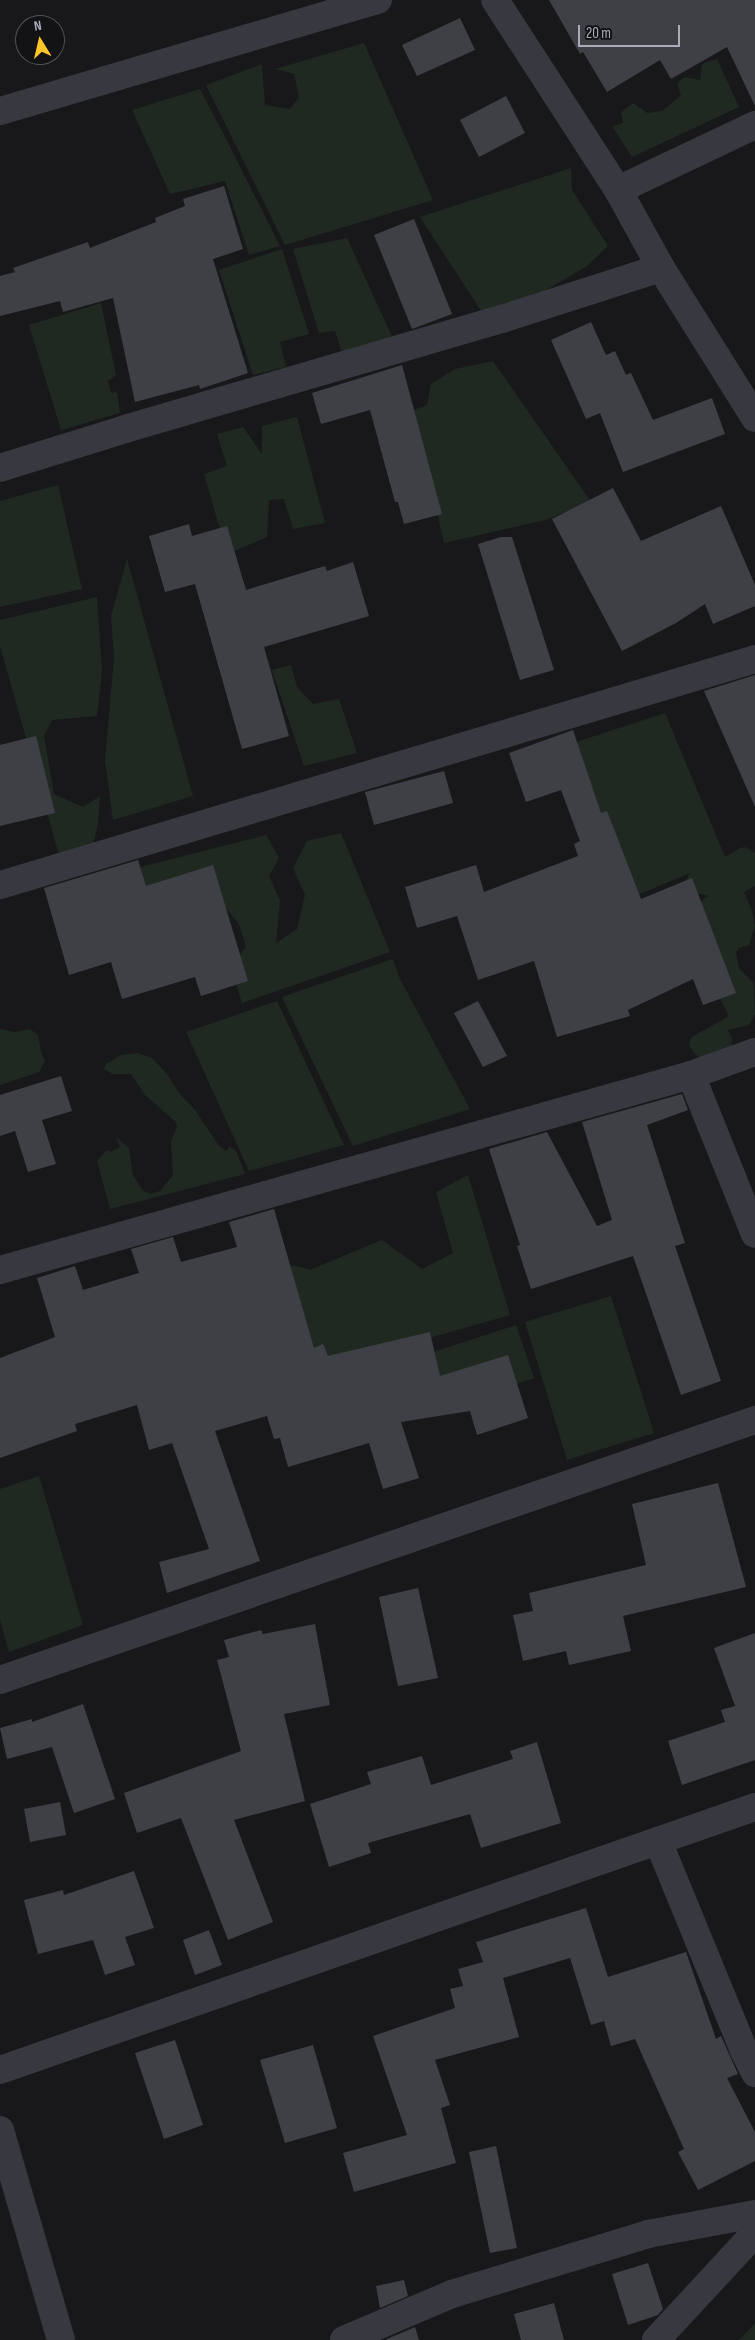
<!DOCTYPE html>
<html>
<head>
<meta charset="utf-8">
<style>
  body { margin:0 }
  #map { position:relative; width:755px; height:2340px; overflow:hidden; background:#18181a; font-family:"Sofia Sans Condensed",sans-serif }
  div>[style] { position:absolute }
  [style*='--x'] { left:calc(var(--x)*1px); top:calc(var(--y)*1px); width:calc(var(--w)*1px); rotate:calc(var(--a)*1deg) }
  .green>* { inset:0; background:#1f2921 }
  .building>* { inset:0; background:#3f4045 }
  .minor>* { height:28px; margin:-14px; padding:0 14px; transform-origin:14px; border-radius:14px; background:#383940 }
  span { translate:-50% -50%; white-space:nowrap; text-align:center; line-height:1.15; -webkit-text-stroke:4px #131315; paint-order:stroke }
  .north { position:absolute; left:15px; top:15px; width:50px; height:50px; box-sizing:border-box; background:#131315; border:1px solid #4f5157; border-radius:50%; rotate:351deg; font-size:14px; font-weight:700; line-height:20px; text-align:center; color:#a9adbb }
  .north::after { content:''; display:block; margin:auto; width:18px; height:22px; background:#ffc52b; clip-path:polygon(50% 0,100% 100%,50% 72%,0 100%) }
  .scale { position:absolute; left:578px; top:25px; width:102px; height:22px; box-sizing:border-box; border:2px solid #a9adbb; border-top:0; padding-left:6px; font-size:15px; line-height:18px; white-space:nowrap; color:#a9adbb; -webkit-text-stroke:4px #131315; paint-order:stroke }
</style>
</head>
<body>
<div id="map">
  <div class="green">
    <div style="clip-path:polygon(364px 43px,433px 200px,285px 245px,206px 85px,262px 64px,265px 105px,290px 109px,299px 97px,294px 74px,275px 69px)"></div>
    <div style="clip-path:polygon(717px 59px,739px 107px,632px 157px,612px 126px,623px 123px,621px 112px,633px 103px,647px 113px,662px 111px,681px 95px,677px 84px,684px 77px,700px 80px,702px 64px)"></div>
    <div style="clip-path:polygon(200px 89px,224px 135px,280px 246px,249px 255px,225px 181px,170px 194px,132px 110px)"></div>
    <div style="clip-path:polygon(571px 168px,572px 190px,608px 246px,587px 266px,512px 310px,485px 317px,420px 217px)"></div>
    <div style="clip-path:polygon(347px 238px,394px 341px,342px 353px,335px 331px,319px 333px,293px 249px)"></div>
    <div style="clip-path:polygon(282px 249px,309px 334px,280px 342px,286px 367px,253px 375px,219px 270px)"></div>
    <div style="clip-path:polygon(101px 303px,116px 375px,108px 381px,111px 393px,117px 392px,120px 413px,61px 430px,29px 325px)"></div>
    <div style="clip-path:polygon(493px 361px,591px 502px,545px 520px,444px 543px,414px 410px,427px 405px,431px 384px,455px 369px)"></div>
    <div style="clip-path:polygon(297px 417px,325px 523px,293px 529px,284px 499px,269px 500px,267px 537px,227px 554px,204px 474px,227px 466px,217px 434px,243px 427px,262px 454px,262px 426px)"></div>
    <div style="clip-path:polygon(58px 485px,82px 589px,0 607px,0 501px)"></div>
    <div style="clip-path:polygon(127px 559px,193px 796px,113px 820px,105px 761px,114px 658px,111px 616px)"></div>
    <div style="clip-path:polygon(97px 597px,102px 672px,97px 716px,52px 720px,44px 736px,54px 794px,83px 807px,100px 796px,98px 824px,93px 844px,59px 855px,0 646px,0 620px)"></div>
    <div style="clip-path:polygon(291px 665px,297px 687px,313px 704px,339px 699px,357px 753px,304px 766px,272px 670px)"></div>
    <div style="clip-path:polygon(665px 713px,725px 857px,740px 848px,745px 847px,755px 853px,755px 886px,744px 892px,752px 911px,755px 926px,749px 945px,739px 948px,736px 953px,739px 968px,754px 984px,755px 1014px,749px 1025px,728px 1030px,732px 1039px,731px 1050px,700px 1060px,690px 1047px,689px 1042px,692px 1037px,729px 1016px,715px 988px,699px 902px,709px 896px,687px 891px,686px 880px,690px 873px,630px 898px,570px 744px)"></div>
    <div style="clip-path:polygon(341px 833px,390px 952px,242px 1003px,230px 966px,246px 947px,239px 924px,207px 885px,148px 899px,137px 868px,266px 835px,279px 858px,269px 876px,280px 900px,276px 943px,297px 929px,305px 895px,293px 868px,307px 841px)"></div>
    <div style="clip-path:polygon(393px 959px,400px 979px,470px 1109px,353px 1146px,282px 997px)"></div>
    <div style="clip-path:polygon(277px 1001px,344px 1145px,249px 1171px,186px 1032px)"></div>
    <div style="clip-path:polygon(0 1029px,15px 1032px,30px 1029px,38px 1035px,41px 1052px,45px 1061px,39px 1072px,0 1085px)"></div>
    <div style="clip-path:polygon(137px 1053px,152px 1058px,167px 1074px,179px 1093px,195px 1110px,219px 1146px,227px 1151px,229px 1146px,236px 1151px,245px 1174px,110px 1209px,97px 1161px,107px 1150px,111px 1152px,120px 1147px,116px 1137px,129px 1148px,133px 1175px,142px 1190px,150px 1194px,160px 1191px,173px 1175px,171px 1141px,177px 1127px,176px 1122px,145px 1095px,131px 1074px,113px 1074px,104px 1069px,106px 1064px,121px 1055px)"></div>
    <div style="clip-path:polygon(468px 1175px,510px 1315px,320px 1369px,289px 1268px,293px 1265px,310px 1270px,382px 1240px,422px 1269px,453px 1253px,436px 1192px)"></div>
    <div style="clip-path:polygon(611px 1296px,654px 1433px,567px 1460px,525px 1322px)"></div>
    <div style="clip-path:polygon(516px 1325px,534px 1378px,505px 1388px,440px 1392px,427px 1354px)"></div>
    <div style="clip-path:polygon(39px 1476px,83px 1625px,9px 1652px,0 1620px,0 1489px)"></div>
    <div style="clip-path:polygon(755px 2323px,755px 2340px,739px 2340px)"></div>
  </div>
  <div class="building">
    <div style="clip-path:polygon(549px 0,755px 0,755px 106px,727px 47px,671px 79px,660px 60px,607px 92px,583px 52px,580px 54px)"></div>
    <div style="clip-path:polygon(460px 18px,475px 50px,417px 76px,402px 45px)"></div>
    <div style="clip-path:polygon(506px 96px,525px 133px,479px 157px,460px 120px)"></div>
    <div style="clip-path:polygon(224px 186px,243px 249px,213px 259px,248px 373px,200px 389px,199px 385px,135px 402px,113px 298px,63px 312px,60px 301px,0 316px,0 276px,15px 272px,13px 268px,88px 242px,90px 248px,156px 222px,155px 218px,185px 206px,183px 199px)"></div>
    <div style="clip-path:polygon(414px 219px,452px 314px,412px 329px,374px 235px)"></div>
    <div style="clip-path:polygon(591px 322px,606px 355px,615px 351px,626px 375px,631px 373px,653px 420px,712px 398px,725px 434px,623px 472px,600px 413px,586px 419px,551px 340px)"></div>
    <div style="clip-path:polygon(402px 365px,442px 514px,404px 524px,398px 502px,395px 502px,370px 410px,321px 424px,312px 393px)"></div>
    <div style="clip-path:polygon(613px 488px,641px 541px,721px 506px,755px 585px,755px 606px,713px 624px,705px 604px,676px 623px,622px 651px,552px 519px)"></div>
    <div style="clip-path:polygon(189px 524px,192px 536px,227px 526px,246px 590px,325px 566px,327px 571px,353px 562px,369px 616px,264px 647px,289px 736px,242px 749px,195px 584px,165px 592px,149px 536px)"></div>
    <div style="clip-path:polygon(501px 537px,512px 537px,554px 670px,520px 680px,478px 544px)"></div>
    <div style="clip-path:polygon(755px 675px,755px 807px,704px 691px)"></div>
    <div style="clip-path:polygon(573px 730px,601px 813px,607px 811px,641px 899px,692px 878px,736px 993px,703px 1005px,693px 979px,628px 1010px,630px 1016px,557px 1037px,534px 961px,478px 980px,457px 916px,417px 928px,405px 887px,476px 865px,484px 892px,578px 856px,574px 844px,580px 841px,561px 790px,526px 802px,509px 753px)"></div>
    <div style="clip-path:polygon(36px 736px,55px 813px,0 826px,0 745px)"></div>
    <div style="clip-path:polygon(444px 771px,453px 803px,374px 825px,365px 792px)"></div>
    <div style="clip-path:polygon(138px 860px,146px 886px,213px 865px,248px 981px,201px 996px,195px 977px,122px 999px,111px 962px,69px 975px,44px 888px)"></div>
    <div style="clip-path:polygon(478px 1001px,507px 1056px,483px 1067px,454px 1013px)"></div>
    <div style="clip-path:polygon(61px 1076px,72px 1111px,42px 1120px,56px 1164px,28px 1172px,15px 1131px,0 1136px,0 1095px)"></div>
    <div style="clip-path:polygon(682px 1094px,688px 1110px,647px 1125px,685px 1243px,675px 1246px,721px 1381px,681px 1395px,633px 1256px,531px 1289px,517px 1246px,520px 1245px,489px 1149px,547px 1132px,597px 1226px,612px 1220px,582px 1122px)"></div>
    <div style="clip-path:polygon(274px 1209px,314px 1348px,323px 1344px,328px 1356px,430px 1332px,440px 1376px,508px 1355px,528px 1418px,477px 1435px,470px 1411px,401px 1422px,419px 1478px,383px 1489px,369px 1443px,288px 1467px,280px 1438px,274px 1439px,267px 1416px,215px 1431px,260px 1561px,167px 1593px,159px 1562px,209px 1549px,172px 1443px,149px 1450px,137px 1405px,75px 1424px,77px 1431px,0 1458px,0 1358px,55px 1337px,37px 1278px,75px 1266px,83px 1290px,139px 1273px,131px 1249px,173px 1237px,181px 1262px,237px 1247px,229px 1222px)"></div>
    <div style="clip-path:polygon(718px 1483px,746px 1587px,623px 1616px,631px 1651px,569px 1665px,566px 1651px,523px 1661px,513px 1615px,533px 1611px,529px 1593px,646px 1565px,632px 1504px)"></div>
    <div style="clip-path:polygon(418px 1588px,438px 1678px,398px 1686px,379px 1597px)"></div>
    <div style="clip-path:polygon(315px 1624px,330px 1705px,284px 1714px,305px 1801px,234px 1820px,273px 1922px,228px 1940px,181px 1818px,137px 1833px,124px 1793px,241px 1751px,217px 1660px,229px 1657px,224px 1640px,261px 1630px,263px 1634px)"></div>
    <div style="clip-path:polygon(755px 1633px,755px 1760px,682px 1785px,668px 1741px,725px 1722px,721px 1710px,735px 1706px,714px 1648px)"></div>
    <div style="clip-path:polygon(83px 1704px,115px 1799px,74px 1813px,52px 1747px,7px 1759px,0 1728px,32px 1719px,32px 1722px)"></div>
    <div style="clip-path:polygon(537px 1742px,561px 1823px,481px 1848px,470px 1814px,368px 1843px,371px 1853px,329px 1867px,310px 1804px,371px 1784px,367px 1772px,422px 1756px,431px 1785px,513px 1759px,510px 1751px)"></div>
    <div style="clip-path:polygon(60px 1802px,66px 1835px,30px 1842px,24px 1809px)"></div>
    <div style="clip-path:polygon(134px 1871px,154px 1928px,125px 1937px,135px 1965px,105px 1975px,93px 1940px,38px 1954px,24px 1900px,63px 1890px,64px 1895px)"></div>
    <div style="clip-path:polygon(586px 1908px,608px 1977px,686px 1952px,716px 2039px,721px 2036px,738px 2074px,727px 2078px,755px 2132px,755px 2161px,698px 2190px,678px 2152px,684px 2149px,635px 2039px,611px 2046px,604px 2021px,591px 2025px,570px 1958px,503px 1978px,519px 2037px,435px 2060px,450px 2105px,441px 2108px,456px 2163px,354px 2192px,343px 2153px,407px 2135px,373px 2036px,455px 2008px,450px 1989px,463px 1986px,458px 1969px,483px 1962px,476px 1942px)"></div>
    <div style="clip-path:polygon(209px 1930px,222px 1965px,195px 1975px,183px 1940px)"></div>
    <div style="clip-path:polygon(175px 2040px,203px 2125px,164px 2139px,135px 2053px)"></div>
    <div style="clip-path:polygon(313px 2045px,337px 2128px,285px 2143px,260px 2060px)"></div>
    <div style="clip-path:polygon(496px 2146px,517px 2248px,490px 2253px,469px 2152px)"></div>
    <div style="clip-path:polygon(648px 2263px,663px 2309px,658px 2315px,628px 2325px,612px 2274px)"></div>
    <div style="clip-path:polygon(404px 2280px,408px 2296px,380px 2308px,376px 2286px)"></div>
    <div style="clip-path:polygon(554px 2303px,564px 2340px,521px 2340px,514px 2314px)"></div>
    <div style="clip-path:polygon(415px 2327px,419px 2340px,387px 2340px,387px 2339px)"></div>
  </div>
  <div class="minor">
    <div style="--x:495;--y:0;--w:226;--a:57.1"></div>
    <div style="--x:618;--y:190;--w:89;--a:61.1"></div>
    <div style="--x:661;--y:268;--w:177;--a:57.9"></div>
    <div style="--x:0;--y:111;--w:394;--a:-16.4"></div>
    <div style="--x:618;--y:190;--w:152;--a:-25.4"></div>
    <div style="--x:0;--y:468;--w:131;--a:-17.3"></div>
    <div style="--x:125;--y:429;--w:393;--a:-16.3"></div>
    <div style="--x:502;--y:319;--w:167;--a:-17.8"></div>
    <div style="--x:0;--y:885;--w:788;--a:-16.66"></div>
    <div style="--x:691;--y:1075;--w:171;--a:68.1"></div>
    <div style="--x:0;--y:1270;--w:718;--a:-15.76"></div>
    <div style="--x:691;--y:1075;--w:68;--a:-19.8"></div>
    <div style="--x:0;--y:1680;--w:799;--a:-19"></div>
    <div style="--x:658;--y:1841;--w:227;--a:67.7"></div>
    <div style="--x:744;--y:2051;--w:25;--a:63"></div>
    <div style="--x:0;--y:2070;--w:799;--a:-19.21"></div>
    <div style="--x:0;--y:2130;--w:219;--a:73.8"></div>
    <div style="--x:344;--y:2340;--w:117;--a:-23.1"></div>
    <div style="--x:452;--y:2294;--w:205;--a:-17"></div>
    <div style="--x:648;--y:2234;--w:109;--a:-10.6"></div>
    <div style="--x:656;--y:2340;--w:146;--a:-47.2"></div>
  </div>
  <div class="north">N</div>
  <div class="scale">20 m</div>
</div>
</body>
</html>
